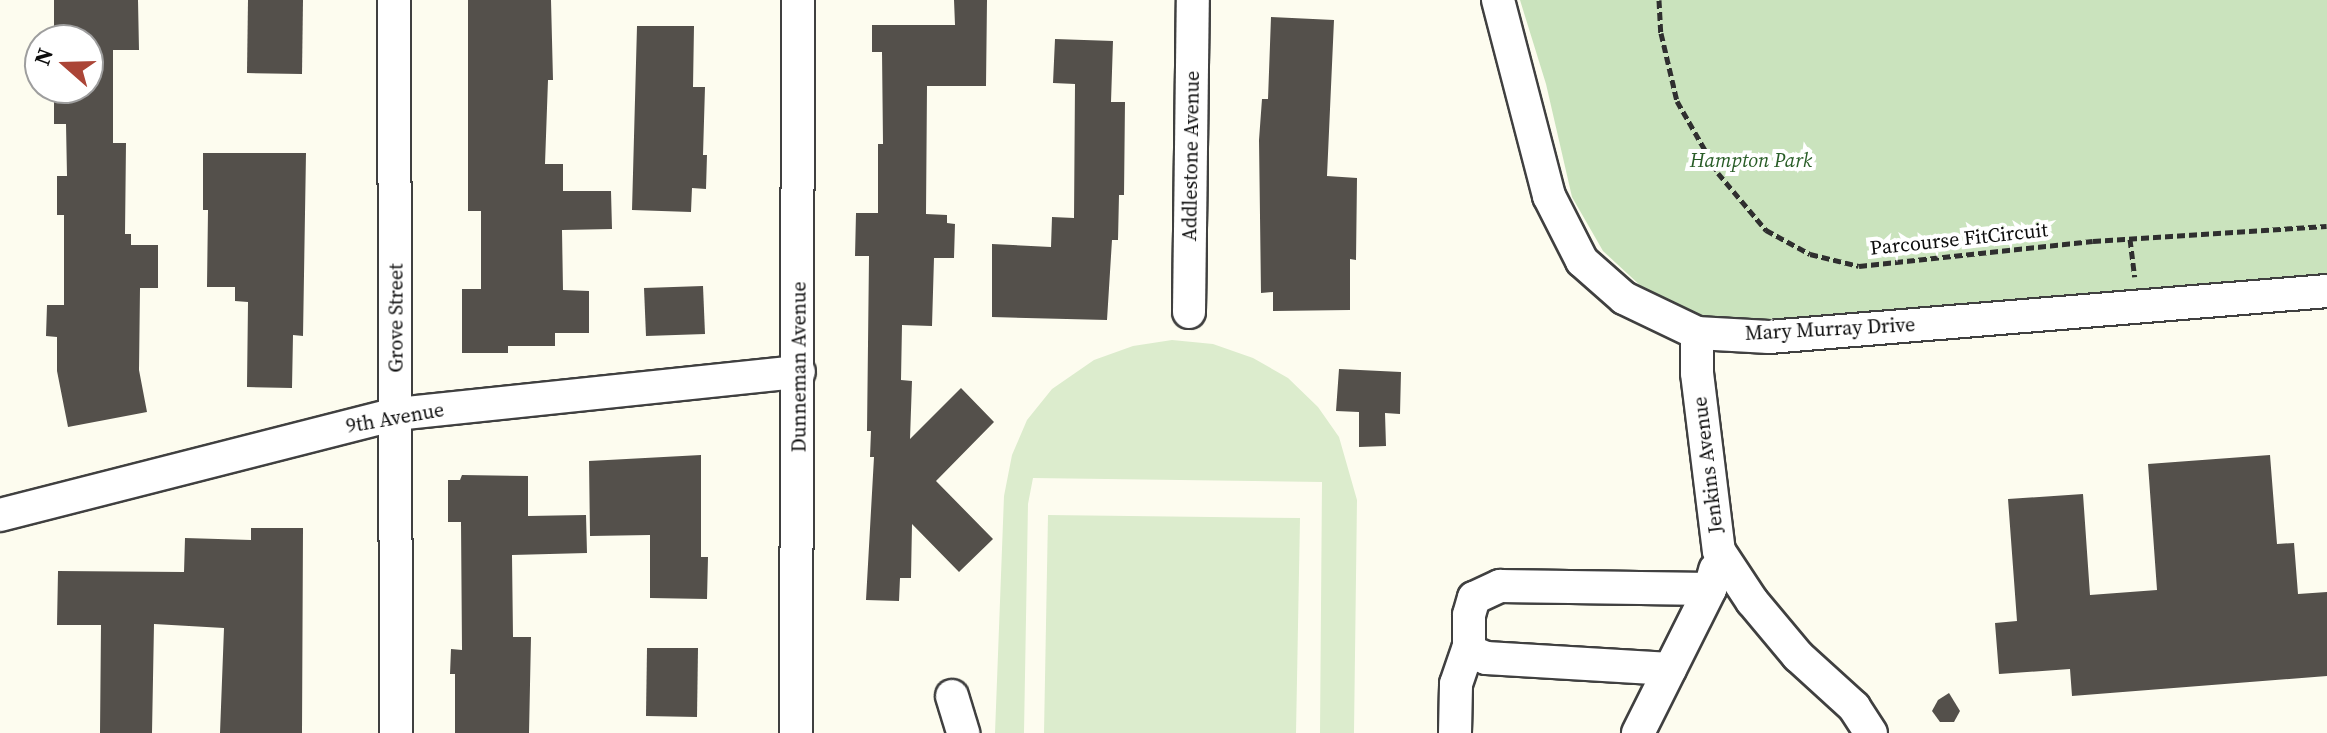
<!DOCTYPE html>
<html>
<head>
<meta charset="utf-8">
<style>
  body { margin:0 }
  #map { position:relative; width:2327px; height:733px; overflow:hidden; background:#fdfcef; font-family:"Source Serif 4",serif }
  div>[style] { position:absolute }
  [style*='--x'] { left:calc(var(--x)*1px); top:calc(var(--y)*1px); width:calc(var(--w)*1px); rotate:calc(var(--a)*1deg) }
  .green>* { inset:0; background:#cae3bd }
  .pitch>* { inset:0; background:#dceccd }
  .building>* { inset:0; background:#54504b }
  .path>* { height:5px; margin-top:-2.5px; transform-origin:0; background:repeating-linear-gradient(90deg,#2f2f2f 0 8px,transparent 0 12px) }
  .roads { filter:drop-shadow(2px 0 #404040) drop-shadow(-2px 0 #404040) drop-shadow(0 2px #404040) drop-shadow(0 -2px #404040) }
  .minor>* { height:32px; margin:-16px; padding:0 16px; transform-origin:16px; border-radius:16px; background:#fff }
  span { translate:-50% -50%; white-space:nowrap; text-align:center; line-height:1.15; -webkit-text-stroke:8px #fff; paint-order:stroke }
  .street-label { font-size:20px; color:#0d0d0d }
  .park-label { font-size:20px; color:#285c26; font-style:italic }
  .north { position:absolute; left:24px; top:24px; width:80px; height:80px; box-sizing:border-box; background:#fff; border:2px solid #9e9e9e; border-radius:50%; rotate:290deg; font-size:22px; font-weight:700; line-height:32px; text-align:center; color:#0d0d0d }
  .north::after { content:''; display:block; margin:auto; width:28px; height:36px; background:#ab4537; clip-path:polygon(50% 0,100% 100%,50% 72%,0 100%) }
</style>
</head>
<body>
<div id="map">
  <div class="green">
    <div style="clip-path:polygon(1520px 0,2327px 0,2327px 275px,1753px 321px,1711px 320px,1643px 288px,1603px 251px,1572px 197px,1546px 84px)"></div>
  </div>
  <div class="pitch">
    <div style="clip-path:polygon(1172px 340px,1213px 344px,1253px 358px,1288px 378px,1318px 407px,1339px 437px,1357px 500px,1354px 733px,1320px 733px,1322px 482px,1033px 478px,1028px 504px,1024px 733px,995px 733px,1004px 496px,1012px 455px,1027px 420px,1052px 389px,1094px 360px,1133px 346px)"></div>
    <div style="clip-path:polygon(1048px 515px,1300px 518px,1296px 733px,1044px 733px)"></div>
  </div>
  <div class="building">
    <div style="clip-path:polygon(54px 0,138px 0,139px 50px,113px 50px,113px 143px,126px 143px,125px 234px,131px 234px,131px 245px,158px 245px,158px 288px,140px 288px,139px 370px,147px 412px,68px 427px,57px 371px,57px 337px,46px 336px,47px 305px,64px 305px,64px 215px,57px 215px,57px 176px,67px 176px,66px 124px,54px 124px,54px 88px,88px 88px,88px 35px,54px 36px)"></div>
    <div style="clip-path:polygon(248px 0,303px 0,302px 74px,247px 73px)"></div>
    <div style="clip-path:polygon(468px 0,551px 0,553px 80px,548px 80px,545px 164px,563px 164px,563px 191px,611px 191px,612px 229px,562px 230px,563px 290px,589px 291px,589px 333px,555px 333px,555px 346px,508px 346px,508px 353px,462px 353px,462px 289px,481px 289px,481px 211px,468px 211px)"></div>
    <div style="clip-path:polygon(954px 0,987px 0,986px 86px,927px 86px,926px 214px,947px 215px,947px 223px,955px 224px,954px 258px,934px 258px,932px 326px,902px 325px,901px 380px,912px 381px,910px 439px,961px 388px,994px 422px,936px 481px,993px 539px,959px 572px,912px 524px,911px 578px,900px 578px,899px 601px,866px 600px,874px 457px,870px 457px,871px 431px,867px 431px,869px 256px,855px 256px,856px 213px,878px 213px,878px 144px,883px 144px,882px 52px,872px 52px,872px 25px,955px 25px)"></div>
    <div style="clip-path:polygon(1271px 17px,1334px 20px,1327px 176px,1357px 178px,1356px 260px,1350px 259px,1350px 310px,1273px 311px,1273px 292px,1261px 293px,1259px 140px,1262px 99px,1268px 99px)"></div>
    <div style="clip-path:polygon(637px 26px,694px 26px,693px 87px,705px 87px,703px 155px,707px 155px,706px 189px,692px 188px,691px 212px,632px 210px)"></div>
    <div style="clip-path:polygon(1055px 39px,1113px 41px,1111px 102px,1125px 102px,1124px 195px,1119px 195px,1118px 240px,1112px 240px,1107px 320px,992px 317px,992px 244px,1051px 247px,1052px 217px,1074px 218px,1075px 84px,1053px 83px)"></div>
    <div style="clip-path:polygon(203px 153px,306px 153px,303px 336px,293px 335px,292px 388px,247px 387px,248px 302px,235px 301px,235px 287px,207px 287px,208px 210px,203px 210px)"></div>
    <div style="clip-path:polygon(703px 286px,705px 334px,646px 336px,644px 288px)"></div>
    <div style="clip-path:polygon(1339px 369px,1401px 372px,1400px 414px,1385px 413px,1386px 446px,1359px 447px,1359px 412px,1336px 411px)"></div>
    <div style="clip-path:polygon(701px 455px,701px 557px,708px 557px,707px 599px,650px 598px,650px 535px,590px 536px,589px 461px)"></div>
    <div style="clip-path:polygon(2270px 455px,2277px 544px,2294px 543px,2298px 594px,2327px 592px,2327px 676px,2072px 696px,2070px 669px,1999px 674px,1995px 623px,2017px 621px,2008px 499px,2083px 494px,2090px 595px,2157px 590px,2148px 464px)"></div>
    <div style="clip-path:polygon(462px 475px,528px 476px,528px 516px,586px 515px,587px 553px,512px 555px,513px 637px,531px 637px,529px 733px,455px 733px,455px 674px,450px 674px,451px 649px,462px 650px,461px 522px,448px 522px,448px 480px,460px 480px)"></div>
    <div style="clip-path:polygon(251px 528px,303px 528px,302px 733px,220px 733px,224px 628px,154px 624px,152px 733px,100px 733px,101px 625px,57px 625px,58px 571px,184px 572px,185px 538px,251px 540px)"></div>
    <div style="clip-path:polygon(647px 648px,698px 648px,697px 717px,646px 716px)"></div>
    <div style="clip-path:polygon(1949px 693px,1960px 711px,1954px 722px,1940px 722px,1932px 711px,1938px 700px)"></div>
  </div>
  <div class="path">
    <div style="--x:1659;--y:0;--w:33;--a:87"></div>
    <div style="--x:1661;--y:33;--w:70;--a:76.8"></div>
    <div style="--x:1677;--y:101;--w:83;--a:60.3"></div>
    <div style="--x:1718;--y:173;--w:75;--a:49.9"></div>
    <div style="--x:1766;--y:230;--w:50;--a:28.6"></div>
    <div style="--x:1810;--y:254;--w:50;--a:13.8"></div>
    <div style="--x:1859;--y:266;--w:235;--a:-6.1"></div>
    <div style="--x:2093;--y:241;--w:234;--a:-3.7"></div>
    <div style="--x:2130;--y:239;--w:38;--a:83"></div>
  </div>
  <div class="roads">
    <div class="minor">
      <div style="--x:394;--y:0;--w:733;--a:89.84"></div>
      <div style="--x:1498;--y:0;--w:203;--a:75.4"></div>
      <div style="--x:1549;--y:196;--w:73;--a:63.1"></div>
      <div style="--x:1582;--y:261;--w:56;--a:41.4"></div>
      <div style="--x:1624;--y:298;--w:81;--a:25.6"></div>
      <div style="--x:1697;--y:333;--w:72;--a:3.2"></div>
      <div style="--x:1769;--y:337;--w:560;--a:-4.71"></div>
      <div style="--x:1189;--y:312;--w:312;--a:-89.3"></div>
      <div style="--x:1697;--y:333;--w:40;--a:90"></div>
      <div style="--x:1697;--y:373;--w:179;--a:83"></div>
      <div style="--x:1719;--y:551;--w:60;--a:56.6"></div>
      <div style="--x:1752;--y:601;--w:72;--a:50.1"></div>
      <div style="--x:1798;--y:656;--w:76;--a:42.3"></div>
      <div style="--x:1854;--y:707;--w:31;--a:57"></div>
      <div style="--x:0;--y:515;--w:410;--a:-14.3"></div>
      <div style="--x:397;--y:414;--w:404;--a:-6"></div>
      <div style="--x:1670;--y:669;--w:184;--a:-176.6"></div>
      <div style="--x:1486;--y:658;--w:15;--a:-157"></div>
      <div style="--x:1472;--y:652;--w:7;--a:-117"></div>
      <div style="--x:1469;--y:646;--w:31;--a:-90"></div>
      <div style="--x:1469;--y:615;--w:18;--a:-74"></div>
      <div style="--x:1474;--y:598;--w:29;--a:-25"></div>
      <div style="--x:1500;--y:586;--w:210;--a:0.8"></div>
      <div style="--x:952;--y:696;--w:39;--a:73"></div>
      <div style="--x:796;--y:733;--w:733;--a:-89.84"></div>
      <div style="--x:1455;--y:733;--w:49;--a:-88.8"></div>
      <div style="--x:1456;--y:684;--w:40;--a:-71.1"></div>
      <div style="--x:1638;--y:733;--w:161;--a:-63.4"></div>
      <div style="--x:1710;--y:589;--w:20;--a:-75"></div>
    </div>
  </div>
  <div class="street-label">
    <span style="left:1191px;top:156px;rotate:-89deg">Addlestone Avenue</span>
    <span style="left:1959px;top:239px;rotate:-6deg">Parcourse FitCircuit</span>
    <span style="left:396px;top:318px;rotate:-90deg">Grove Street</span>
    <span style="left:1830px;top:329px;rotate:-3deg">Mary Murray Drive</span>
    <span style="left:799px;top:367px;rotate:-90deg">Dunneman Avenue</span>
    <span style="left:395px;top:418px;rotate:-10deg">9th Avenue</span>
    <span style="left:1708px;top:465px;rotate:-97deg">Jenkins Avenue</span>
  </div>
  <div class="park-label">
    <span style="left:1751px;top:160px">Hampton Park</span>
  </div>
  <div class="north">N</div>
</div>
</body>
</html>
